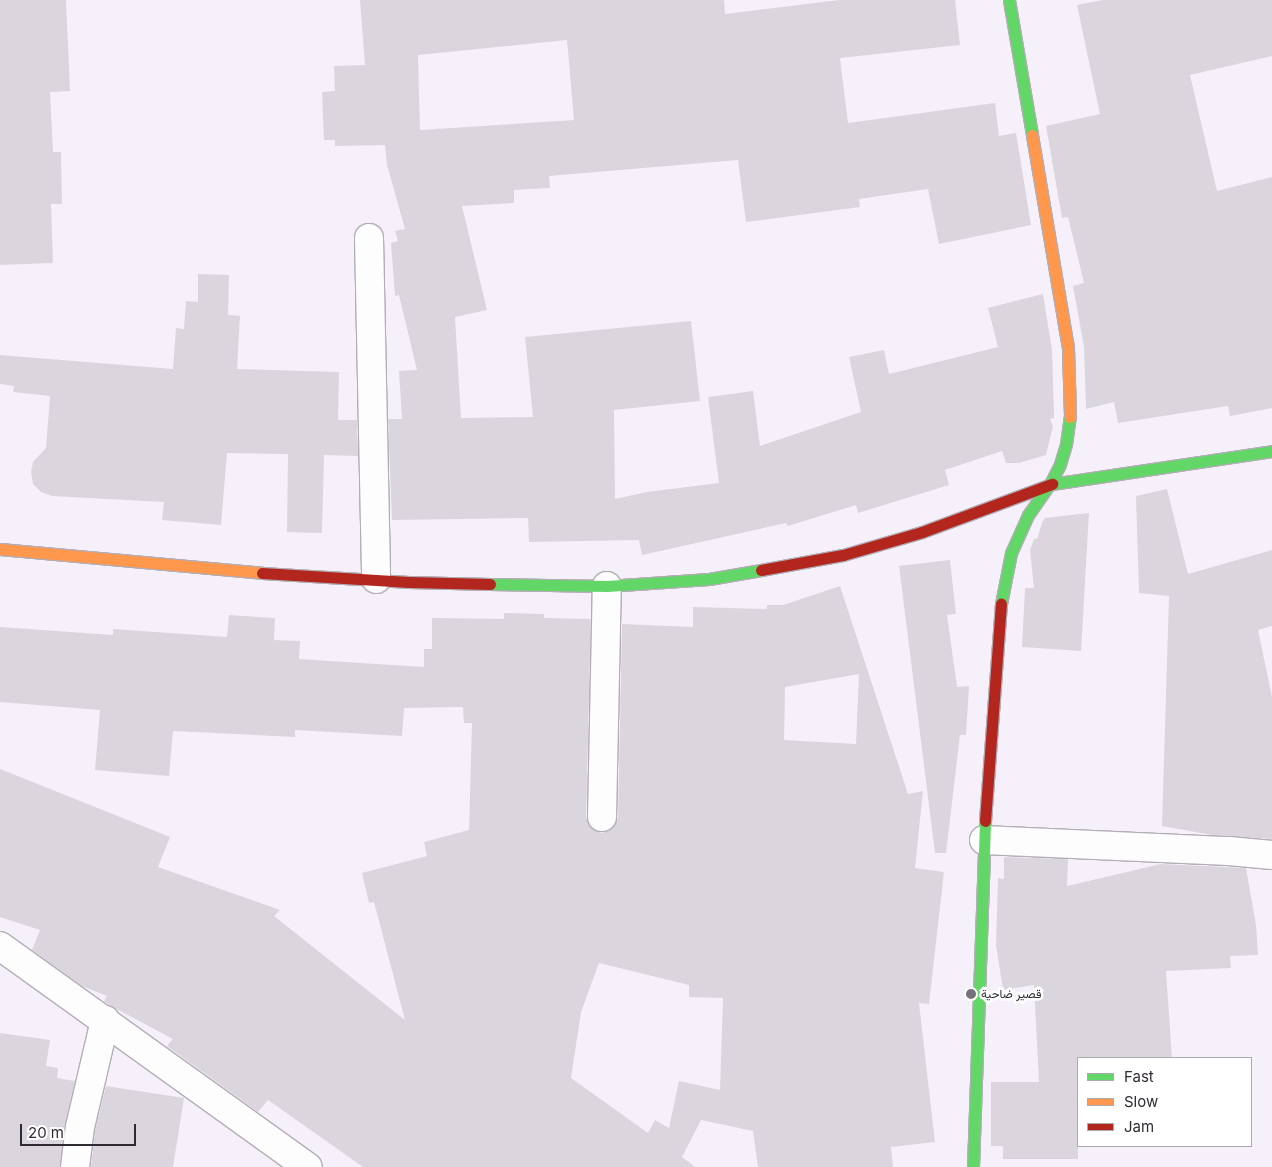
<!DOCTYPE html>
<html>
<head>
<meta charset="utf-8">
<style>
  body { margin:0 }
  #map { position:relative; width:1272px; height:1167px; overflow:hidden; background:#f6f0fa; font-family:Inter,Vazirmatn,sans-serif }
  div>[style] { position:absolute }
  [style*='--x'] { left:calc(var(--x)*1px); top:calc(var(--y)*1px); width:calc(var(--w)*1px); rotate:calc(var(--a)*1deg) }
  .building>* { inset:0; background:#dbd6de }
  .roads { filter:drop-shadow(1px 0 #b3aeb6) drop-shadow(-1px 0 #b3aeb6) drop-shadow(0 1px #b3aeb6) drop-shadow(0 -1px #b3aeb6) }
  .street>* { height:28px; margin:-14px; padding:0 14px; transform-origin:14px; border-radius:14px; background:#fefdfe }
  .fast>* { height:11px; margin:-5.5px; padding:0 5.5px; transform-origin:5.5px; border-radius:5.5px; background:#63d668 }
  .slow>* { height:11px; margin:-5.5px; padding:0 5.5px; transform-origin:5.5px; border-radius:5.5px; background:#ff974d }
  .jam>* { height:11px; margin:-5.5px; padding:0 5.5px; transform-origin:5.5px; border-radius:5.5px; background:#b3261e }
  .dots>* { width:14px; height:14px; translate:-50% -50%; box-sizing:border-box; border:2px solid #fff; border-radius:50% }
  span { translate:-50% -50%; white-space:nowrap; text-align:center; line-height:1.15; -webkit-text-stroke:5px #fff; paint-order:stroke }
  .poi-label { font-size:12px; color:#302b33 }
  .left { translate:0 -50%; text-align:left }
  .legend { position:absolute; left:1077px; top:1057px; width:175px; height:90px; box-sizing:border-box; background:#fff; border:1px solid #acaaad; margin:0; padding:6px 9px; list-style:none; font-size:15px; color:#302b33 }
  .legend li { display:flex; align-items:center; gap:10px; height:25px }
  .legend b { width:25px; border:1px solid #acaaad }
  .scale { position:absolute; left:20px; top:1124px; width:116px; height:22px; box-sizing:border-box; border:2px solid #302b33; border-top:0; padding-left:6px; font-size:15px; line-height:18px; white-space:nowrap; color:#302b33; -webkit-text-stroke:4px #fff; paint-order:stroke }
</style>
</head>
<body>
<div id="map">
  <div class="building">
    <div style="clip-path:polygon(0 0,66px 0,70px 91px,50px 92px,53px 152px,61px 152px,62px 204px,51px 204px,53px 263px,0 265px)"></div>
    <div style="clip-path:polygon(evenodd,360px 0,724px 0,725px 14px,839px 0,955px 0,960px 45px,840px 58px,848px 123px,995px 103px,999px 136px,1016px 133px,1031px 225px,939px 244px,928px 189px,859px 199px,860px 207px,746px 222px,738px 160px,549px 176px,550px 188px,514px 190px,514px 203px,462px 206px,487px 310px,455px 317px,461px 418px,533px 417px,525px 337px,691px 321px,700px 401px,614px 410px,615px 499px,647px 492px,719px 483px,708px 397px,753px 391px,760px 446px,861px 412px,849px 357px,884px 350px,889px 374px,998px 347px,988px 308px,1043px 294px,1052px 350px,1054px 412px,1054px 418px,1050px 419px,1053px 426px,1046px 455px,1019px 463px,1006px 463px,1002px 451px,945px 470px,949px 485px,858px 513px,856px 505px,788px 526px,786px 523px,642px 555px,639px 540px,529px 542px,528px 518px,392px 520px,388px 419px,402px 419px,399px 371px,417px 370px,399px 295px,395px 296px,391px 243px,398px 241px,395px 231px,405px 229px,387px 165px,385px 145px,335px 146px,335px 140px,324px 140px,322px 92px,335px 91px,334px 66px,365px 65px,360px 0,567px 40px,574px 120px,420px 130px,418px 55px,567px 40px)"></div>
    <div style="clip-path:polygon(1103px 0,1272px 0,1272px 56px,1190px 75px,1217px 191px,1272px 177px,1272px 408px,1230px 416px,1228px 406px,1118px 423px,1114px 402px,1086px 409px,1084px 347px,1073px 286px,1084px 283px,1068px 217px,1062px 218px,1046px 126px,1100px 114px,1077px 5px)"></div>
    <div style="clip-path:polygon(198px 274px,229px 275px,228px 315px,240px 316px,237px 369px,339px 372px,338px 420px,357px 420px,358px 456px,324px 455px,322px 533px,287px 532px,288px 454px,227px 453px,221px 525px,162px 520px,164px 502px,52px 496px,41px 492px,33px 484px,31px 472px,33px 462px,46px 448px,50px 396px,13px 392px,14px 386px,0 384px,0 355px,173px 369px,176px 328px,184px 329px,186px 301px,198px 302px)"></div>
    <div style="clip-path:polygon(1167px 489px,1188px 574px,1272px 550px,1272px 626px,1258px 630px,1272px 697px,1272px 839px,1212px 835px,1162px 826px,1169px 596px,1139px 593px,1136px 496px)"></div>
    <div style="clip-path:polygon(1089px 513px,1081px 651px,1022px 647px,1025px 588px,1034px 588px,1030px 550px,1034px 539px,1037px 539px,1042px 523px,1045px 518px)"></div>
    <div style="clip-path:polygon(950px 560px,956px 614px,947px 615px,957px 687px,969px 686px,966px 735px,960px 735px,946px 853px,935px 853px,899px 566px)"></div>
    <div style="clip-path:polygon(evenodd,840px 586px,908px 794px,923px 791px,915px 868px,944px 872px,929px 1004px,919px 1003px,935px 1142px,891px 1147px,893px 1167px,758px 1167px,753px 1131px,701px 1120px,682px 1157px,695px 1167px,363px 1167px,268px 1100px,258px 1112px,167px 1046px,173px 1039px,109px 1005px,104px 1001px,107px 996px,82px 986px,32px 950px,40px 930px,0 917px,0 769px,170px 837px,158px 867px,280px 910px,274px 916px,405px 1020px,374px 902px,369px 903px,362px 873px,427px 856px,424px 842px,469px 830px,472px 723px,464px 723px,463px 707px,404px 708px,402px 736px,295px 730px,295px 737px,173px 731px,169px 776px,95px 770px,100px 710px,0 702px,0 627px,113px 635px,113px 629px,227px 637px,229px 615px,275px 618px,274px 640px,300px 641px,299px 659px,424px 667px,424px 649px,432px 649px,432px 618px,504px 619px,504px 613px,544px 614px,544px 618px,591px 619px,586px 817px,588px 824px,594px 830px,602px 833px,610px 830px,615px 825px,618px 817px,622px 624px,693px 627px,693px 607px,767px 609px,767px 605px,783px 605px,840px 586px,859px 674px,856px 744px,784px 740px,785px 687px,859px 674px,840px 586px,599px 963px,689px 985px,689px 997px,723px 998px,720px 1090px,679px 1081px,669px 1128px,655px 1120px,648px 1133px,571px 1078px,581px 1012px,599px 963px)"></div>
    <div style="clip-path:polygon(1004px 857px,1068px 859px,1067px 886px,1161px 864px,1246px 868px,1256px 925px,1258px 955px,1230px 956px,1231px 968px,1166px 971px,1172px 1058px,1078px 1058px,1078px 1159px,1003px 1159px,1003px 1146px,991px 1146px,991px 1082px,1039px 1082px,1034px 985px,1003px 990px,996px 945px,998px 878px,1004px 879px)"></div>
    <div style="clip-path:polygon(0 1033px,50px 1040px,46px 1066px,58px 1068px,57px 1078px,75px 1081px,65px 1125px,60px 1167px,0 1167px)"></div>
    <div style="clip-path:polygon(106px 1086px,184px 1098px,173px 1167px,91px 1167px,95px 1130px)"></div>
  </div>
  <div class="roads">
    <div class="street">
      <div style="--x:369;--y:238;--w:341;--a:88.8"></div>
      <div style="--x:602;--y:817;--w:231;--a:-88.8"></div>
      <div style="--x:984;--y:840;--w:245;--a:2.6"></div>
      <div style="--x:1229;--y:851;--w:43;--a:5.3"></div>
      <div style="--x:0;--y:946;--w:379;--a:35.7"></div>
      <div style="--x:75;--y:1167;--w:40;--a:-82.9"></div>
      <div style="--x:80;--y:1127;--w:110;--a:-76.8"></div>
    </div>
    <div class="fast">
      <div style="--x:1009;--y:0;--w:137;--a:80.3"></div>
      <div style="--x:1052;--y:484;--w:222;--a:-8.5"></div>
      <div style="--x:490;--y:584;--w:117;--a:1"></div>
      <div style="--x:607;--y:586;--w:102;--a:-3.9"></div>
      <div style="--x:709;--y:579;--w:53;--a:-9.8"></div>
      <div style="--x:1001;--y:604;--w:52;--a:-78.9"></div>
      <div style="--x:1011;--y:553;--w:42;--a:-65.9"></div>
      <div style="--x:1028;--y:515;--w:38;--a:-55"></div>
      <div style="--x:1050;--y:484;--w:22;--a:-63"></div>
      <div style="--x:1060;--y:464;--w:21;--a:-73"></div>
      <div style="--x:1066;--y:444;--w:27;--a:-82"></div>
      <div style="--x:973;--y:1167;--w:346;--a:-88"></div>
    </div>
    <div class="slow">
      <div style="--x:1032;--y:135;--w:216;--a:80.4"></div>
      <div style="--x:1068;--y:348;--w:69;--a:88.3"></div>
      <div style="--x:0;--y:549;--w:263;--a:5.2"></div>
    </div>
    <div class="jam">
      <div style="--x:761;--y:570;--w:83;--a:-10.4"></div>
      <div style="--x:843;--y:555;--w:82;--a:-16.2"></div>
      <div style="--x:922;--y:532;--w:139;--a:-20.3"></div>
      <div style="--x:262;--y:573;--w:147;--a:3.5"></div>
      <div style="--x:409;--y:582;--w:81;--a:1.4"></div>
      <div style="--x:985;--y:821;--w:218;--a:-85.8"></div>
    </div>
  </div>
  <div class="dots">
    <div style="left:971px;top:994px;background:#757079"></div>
  </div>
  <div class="poi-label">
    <span class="left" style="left:981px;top:994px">قصير ضاحية</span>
  </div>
  <ul class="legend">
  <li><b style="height:6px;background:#63d668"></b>Fast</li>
  <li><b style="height:6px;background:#ff974d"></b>Slow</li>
  <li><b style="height:6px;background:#b3261e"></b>Jam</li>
  </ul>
  <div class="scale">20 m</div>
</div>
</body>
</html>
